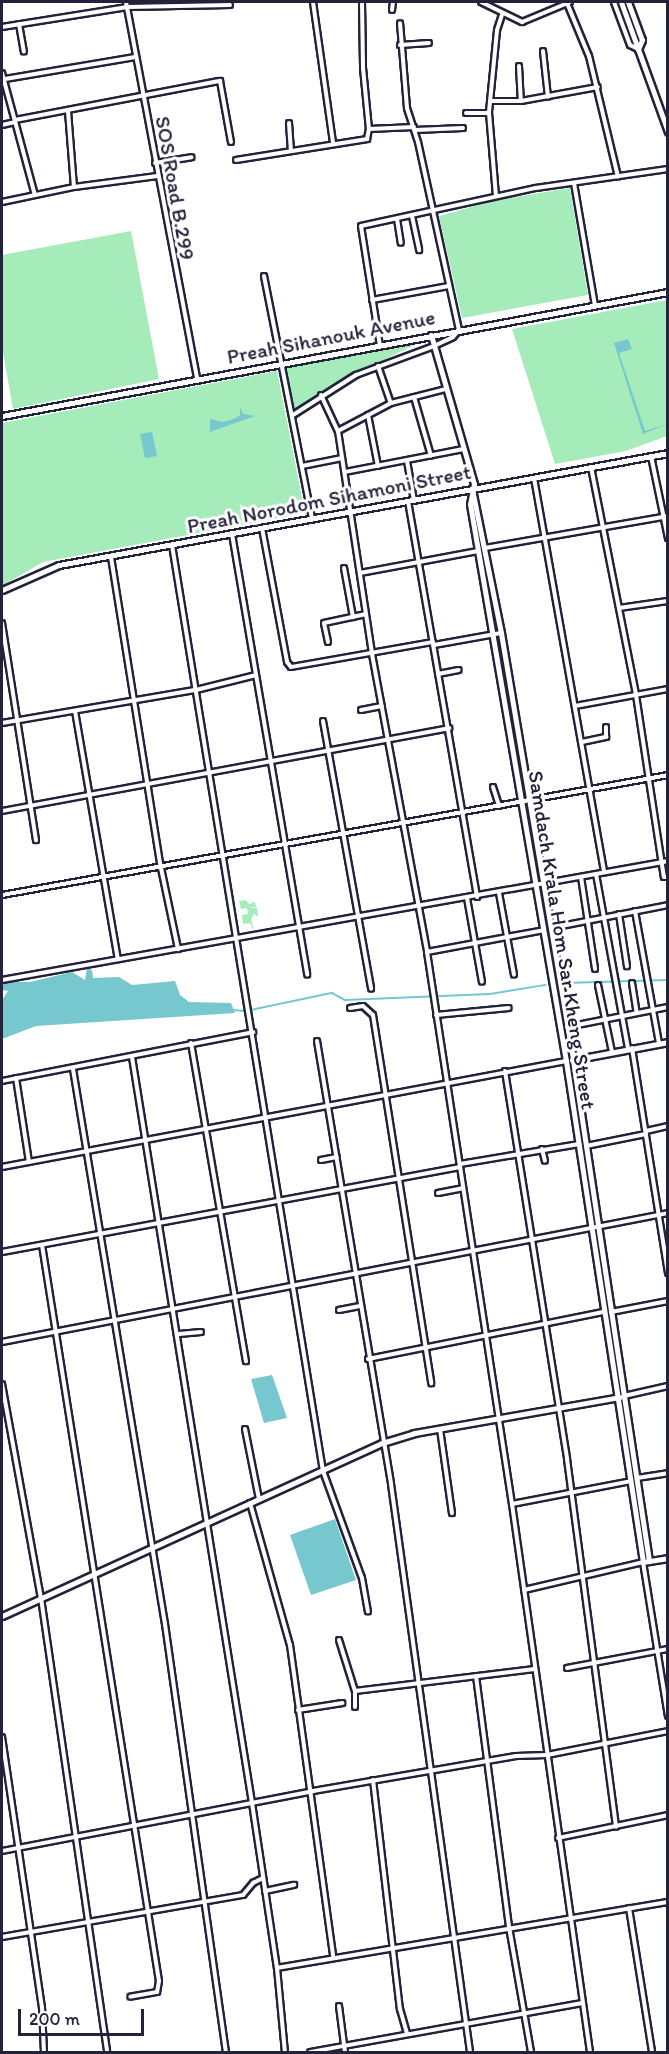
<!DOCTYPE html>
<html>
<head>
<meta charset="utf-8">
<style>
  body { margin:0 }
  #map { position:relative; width:669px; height:2054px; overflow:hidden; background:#fff; font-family:Itim,sans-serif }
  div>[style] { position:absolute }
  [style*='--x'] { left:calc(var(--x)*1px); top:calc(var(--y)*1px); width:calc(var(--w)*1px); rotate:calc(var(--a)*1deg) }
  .green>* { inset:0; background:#a5ecba }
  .water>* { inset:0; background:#76c7ce }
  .stream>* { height:1.5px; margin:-0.75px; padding:0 0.75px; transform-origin:0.75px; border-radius:0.75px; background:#76c7ce }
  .roads { filter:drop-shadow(2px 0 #22223b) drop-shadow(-2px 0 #22223b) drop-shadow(0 2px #22223b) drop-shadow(0 -2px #22223b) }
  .street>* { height:4px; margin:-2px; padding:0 2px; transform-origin:2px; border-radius:2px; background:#fff }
  .secondary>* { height:5px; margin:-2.5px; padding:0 2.5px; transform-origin:2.5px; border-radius:2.5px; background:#fff }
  span { translate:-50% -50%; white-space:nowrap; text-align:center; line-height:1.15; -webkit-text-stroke:6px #fff; paint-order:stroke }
  .street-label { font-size:21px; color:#22223b }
  .frame { position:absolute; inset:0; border:3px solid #22223b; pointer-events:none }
  .scale { position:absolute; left:18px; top:2009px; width:126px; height:27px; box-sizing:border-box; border:3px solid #22223b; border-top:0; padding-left:8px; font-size:18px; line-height:21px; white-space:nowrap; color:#22223b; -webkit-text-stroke:4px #fff; paint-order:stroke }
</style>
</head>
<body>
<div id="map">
  <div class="green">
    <div style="clip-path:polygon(570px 188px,588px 295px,462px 318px,439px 216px,497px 200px)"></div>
    <div style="clip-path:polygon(131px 231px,159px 379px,13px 409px,2px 347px,2px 255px)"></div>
    <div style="clip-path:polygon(667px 300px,667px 436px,626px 451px,555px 464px,512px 329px)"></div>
    <div style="clip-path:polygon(418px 343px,333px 385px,294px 409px,285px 367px)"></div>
    <div style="clip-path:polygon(277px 371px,305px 513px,43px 562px,2px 586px,2px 423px)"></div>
    <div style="clip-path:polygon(246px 900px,249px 904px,255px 902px,256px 907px,249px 908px,257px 908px,258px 917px,254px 914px,251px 919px,254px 932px,250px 923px,243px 924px,242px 915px,248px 914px,247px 908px,241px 909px,239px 901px)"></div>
  </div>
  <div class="water">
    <div style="clip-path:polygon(628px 339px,632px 349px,619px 353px,645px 431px,667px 424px,643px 434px,614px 343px)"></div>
    <div style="clip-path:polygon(240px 407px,243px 414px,255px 416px,210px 432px,210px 419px,223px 422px,234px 419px,240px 415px)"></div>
    <div style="clip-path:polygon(152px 432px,157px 456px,145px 458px,140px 434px)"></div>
    <div style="clip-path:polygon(87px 968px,92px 970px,93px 978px,119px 977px,132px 985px,175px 981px,180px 995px,189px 1002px,231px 1003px,235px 1013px,36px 1026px,2px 1039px,2px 1000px,8px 991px,2px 990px,3px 982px,30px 982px,72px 972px,85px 980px)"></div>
    <div style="clip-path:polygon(272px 1375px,287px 1418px,264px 1423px,251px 1379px)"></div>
    <div style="clip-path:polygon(335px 1519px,356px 1580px,311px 1595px,290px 1535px)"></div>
  </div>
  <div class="stream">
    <div style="--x:564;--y:983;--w:104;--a:-1.7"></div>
    <div style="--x:233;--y:1010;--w:12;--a:5"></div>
    <div style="--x:251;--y:1010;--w:83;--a:-11.9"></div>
    <div style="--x:332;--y:993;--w:15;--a:28"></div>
    <div style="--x:345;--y:1000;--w:145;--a:-2.4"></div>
    <div style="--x:490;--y:994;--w:56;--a:-9.3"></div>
  </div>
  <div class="roads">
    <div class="street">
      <div style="--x:126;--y:2;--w:384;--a:79.3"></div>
      <div style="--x:313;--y:2;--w:142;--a:81.9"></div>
      <div style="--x:362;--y:2;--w:66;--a:89.1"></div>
      <div style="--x:363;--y:68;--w:61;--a:84.4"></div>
      <div style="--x:481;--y:2;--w:46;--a:26"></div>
      <div style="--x:522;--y:22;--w:52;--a:-22.6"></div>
      <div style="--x:614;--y:2;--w:46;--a:69.6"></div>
      <div style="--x:630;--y:45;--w:9;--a:27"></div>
      <div style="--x:567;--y:3;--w:57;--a:67.5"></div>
      <div style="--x:589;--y:56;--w:124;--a:76.5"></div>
      <div style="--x:392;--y:10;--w:8;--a:-83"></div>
      <div style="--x:19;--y:24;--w:28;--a:80"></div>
      <div style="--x:2;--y:27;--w:127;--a:-9.1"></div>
      <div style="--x:127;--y:7;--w:103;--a:-1.1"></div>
      <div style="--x:400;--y:45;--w:29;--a:-4"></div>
      <div style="--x:543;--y:51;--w:46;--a:83.8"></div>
      <div style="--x:519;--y:66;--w:35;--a:87"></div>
      <div style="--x:521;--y:101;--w:78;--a:-10.3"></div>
      <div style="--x:2;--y:73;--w:126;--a:74.9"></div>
      <div style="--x:5;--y:79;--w:132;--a:-9.6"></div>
      <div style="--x:490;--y:101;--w:31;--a:0"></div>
      <div style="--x:68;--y:111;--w:76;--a:85.5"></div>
      <div style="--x:466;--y:113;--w:23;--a:0"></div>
      <div style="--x:15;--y:120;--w:209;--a:-10.8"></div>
      <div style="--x:220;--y:81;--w:62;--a:79.8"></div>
      <div style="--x:289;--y:123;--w:27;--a:86"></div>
      <div style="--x:2;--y:125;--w:13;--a:-13"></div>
      <div style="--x:415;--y:130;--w:48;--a:-2.4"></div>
      <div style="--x:236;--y:160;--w:133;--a:-9.1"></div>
      <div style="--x:367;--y:139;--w:10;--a:-79"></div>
      <div style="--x:369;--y:129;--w:45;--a:-2.5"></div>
      <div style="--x:155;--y:163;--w:37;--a:-9"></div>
      <div style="--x:574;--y:183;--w:125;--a:80.3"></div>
      <div style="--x:496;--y:196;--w:84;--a:-94.8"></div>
      <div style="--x:489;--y:112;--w:82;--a:-84.4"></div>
      <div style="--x:497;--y:30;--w:16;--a:-72"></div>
      <div style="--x:2;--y:202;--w:74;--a:-11.8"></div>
      <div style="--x:74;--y:187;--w:84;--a:-7.5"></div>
      <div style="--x:412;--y:216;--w:35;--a:78"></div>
      <div style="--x:397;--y:219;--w:24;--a:81"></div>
      <div style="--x:264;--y:276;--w:247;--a:78.8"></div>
      <div style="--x:372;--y:300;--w:78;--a:-10.3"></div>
      <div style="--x:380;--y:346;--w:121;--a:-99"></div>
      <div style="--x:361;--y:226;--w:179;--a:-12.3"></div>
      <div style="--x:536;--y:188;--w:133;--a:-8.2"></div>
      <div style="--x:378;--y:366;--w:39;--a:71"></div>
      <div style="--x:321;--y:395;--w:40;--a:65"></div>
      <div style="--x:338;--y:431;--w:226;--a:81.3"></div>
      <div style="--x:372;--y:654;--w:303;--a:79.5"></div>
      <div style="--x:427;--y:952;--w:559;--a:81.25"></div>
      <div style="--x:512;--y:1504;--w:554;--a:81.9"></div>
      <div style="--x:414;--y:397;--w:61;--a:73.9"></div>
      <div style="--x:293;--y:415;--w:75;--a:-32.4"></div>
      <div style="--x:356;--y:375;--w:83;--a:-20.4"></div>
      <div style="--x:434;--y:346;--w:21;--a:-25"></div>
      <div style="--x:453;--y:337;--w:9;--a:-49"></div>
      <div style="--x:459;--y:330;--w:192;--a:-102.3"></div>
      <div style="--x:418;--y:142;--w:36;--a:-108"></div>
      <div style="--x:407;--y:108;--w:85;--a:-94.7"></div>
      <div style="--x:368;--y:415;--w:52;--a:78.9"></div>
      <div style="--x:338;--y:431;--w:60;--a:-27.8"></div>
      <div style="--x:391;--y:403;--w:57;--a:-14.3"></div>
      <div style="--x:651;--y:456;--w:84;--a:78.3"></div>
      <div style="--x:407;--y:461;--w:40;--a:80"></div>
      <div style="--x:302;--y:466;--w:41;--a:-11.3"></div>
      <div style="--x:591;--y:467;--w:232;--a:78.8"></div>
      <div style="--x:636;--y:695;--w:184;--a:81.3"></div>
      <div style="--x:664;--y:877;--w:4;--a:0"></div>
      <div style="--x:345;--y:472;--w:120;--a:-11"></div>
      <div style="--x:534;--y:478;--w:400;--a:79.9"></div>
      <div style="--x:408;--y:501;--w:402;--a:80.1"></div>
      <div style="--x:262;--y:528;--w:136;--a:79.4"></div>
      <div style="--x:287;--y:662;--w:6;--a:51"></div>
      <div style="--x:291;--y:667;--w:144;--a:-10"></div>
      <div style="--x:232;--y:534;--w:447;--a:80.3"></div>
      <div style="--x:172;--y:545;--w:938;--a:80.74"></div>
      <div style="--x:323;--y:1471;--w:114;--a:70"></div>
      <div style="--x:362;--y:1578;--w:34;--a:80"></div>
      <div style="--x:485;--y:548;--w:186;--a:-9.9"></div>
      <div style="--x:111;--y:557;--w:315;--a:80.9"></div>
      <div style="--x:161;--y:868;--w:83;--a:78.1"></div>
      <div style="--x:344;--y:568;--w:50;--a:79.6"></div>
      <div style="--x:360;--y:573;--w:120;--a:-10.6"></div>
      <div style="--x:619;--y:608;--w:49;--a:-8.1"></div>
      <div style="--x:2;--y:623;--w:220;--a:81.1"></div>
      <div style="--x:328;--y:642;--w:19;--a:-102"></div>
      <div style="--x:324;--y:623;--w:43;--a:-12.1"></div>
      <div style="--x:434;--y:645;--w:68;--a:-10.2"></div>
      <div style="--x:438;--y:674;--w:21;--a:-11"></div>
      <div style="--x:575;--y:706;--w:95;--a:-10.4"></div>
      <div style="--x:361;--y:710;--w:21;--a:-11"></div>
      <div style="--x:75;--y:711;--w:252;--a:80.2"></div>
      <div style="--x:323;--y:721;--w:272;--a:79.8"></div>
      <div style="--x:2;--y:723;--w:197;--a:-9.7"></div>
      <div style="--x:196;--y:690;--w:62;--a:-14"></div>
      <div style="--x:582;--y:742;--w:25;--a:-12"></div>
      <div style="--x:606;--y:737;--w:10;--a:-90"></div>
      <div style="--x:493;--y:787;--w:20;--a:72"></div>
      <div style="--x:2;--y:811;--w:455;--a:-10.5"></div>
      <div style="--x:596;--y:874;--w:178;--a:79.6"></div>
      <div style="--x:581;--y:877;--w:93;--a:81.3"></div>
      <div style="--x:499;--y:893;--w:83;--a:79.6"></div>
      <div style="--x:2;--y:895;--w:677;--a:-10.21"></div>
      <div style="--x:467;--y:898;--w:85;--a:79.9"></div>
      <div style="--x:635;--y:911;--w:134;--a:79.7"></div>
      <div style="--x:619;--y:914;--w:53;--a:81.3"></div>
      <div style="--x:551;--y:928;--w:119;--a:-11.1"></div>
      <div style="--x:427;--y:952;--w:119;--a:-10.6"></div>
      <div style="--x:2;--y:980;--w:677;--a:-10.13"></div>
      <div style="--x:632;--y:983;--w:30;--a:81"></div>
      <div style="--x:598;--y:985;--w:68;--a:78.2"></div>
      <div style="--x:350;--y:1008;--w:13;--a:-9"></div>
      <div style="--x:363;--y:1006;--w:13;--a:42"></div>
      <div style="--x:373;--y:1015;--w:373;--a:81"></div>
      <div style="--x:436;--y:1015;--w:73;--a:-5.5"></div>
      <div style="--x:567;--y:1027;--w:103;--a:-11.2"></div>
      <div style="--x:317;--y:1041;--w:449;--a:80.5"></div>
      <div style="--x:391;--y:1484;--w:573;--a:82.08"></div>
      <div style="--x:191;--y:1043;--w:323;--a:80.2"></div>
      <div style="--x:632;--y:1048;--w:228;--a:80.9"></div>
      <div style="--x:132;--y:1057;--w:756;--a:80.86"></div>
      <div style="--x:252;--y:1803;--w:167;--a:81.4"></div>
      <div style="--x:277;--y:1968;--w:84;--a:84.6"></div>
      <div style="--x:73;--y:1069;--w:563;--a:80.59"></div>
      <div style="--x:165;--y:1624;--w:432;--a:81.9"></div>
      <div style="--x:505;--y:1071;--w:393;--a:80.9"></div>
      <div style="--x:567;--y:1459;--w:371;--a:82.4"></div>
      <div style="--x:16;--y:1078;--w:85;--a:81.2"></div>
      <div style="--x:2;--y:1081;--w:256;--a:-11"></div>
      <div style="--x:646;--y:1131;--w:23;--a:-13"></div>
      <div style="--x:586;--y:1146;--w:61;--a:-11.3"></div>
      <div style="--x:542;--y:1149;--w:12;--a:76"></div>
      <div style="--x:321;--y:1160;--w:16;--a:-11"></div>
      <div style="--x:460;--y:1164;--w:121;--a:-9.5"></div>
      <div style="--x:2;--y:1167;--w:574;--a:-10.64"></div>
      <div style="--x:438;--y:1193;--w:25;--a:-11"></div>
      <div style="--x:42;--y:1245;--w:745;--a:80.97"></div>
      <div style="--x:159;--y:1981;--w:11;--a:100"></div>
      <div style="--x:157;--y:1992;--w:27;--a:170"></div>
      <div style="--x:2;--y:1252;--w:466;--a:-10.5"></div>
      <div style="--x:339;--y:1310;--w:20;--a:-11"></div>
      <div style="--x:611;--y:1312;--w:58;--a:-10.9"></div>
      <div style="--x:179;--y:1334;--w:22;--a:-5"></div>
      <div style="--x:2;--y:1342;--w:678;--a:-10.96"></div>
      <div style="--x:368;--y:1359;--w:241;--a:-11.3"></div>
      <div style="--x:2;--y:1384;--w:218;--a:79.7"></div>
      <div style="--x:41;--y:1598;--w:459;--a:81.7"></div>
      <div style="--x:624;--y:1396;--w:45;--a:-12.8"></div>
      <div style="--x:245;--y:1429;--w:71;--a:78.7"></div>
      <div style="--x:440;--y:1429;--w:85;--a:81.9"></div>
      <div style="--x:637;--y:1478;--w:31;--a:-9"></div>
      <div style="--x:250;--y:1503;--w:148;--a:74.3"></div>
      <div style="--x:290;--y:1645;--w:314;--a:82.1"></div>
      <div style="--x:512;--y:1504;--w:121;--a:-10.9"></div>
      <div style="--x:524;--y:1590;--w:122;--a:-13.2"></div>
      <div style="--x:643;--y:1562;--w:156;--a:80.8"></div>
      <div style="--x:339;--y:1640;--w:53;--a:72.6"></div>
      <div style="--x:355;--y:1691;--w:16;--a:90"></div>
      <div style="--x:567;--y:1668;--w:103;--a:-10.7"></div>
      <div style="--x:476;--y:1676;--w:253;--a:82.5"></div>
      <div style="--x:509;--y:1927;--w:127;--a:80"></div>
      <div style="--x:355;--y:1691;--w:181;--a:-7"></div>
      <div style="--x:298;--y:1710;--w:45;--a:-9"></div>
      <div style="--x:2;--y:1737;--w:273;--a:81.6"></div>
      <div style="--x:42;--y:2007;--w:45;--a:87.5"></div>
      <div style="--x:373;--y:1780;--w:231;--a:83.3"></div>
      <div style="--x:400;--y:2009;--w:26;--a:74"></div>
      <div style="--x:558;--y:1838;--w:112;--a:-11.8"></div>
      <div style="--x:2;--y:1851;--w:317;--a:-10.9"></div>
      <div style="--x:313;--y:1791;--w:206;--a:-9.8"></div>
      <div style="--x:516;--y:1756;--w:31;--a:-2"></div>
      <div style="--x:547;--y:1755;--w:123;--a:-11.2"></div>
      <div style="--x:265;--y:1891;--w:30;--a:-12"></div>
      <div style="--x:629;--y:1908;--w:146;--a:80.9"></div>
      <div style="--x:2;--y:1937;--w:245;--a:-9.9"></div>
      <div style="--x:243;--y:1895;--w:16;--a:-50"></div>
      <div style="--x:253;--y:1883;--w:11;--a:-27"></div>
      <div style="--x:277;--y:1968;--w:397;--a:-9.6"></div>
      <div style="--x:339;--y:2006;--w:46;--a:82.6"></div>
      <div style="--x:310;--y:2052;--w:276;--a:-10.2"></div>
    </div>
    <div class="secondary">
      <div style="--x:621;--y:2;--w:138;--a:70.1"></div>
      <div style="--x:628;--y:2;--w:40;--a:69.8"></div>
      <div style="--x:642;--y:40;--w:10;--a:114"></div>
      <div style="--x:431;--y:335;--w:155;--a:73.9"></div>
      <div style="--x:474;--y:484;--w:20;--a:101"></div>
      <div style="--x:470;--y:504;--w:565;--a:80.22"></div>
      <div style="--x:566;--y:1061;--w:507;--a:81.26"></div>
      <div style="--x:643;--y:1562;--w:25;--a:-9"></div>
      <div style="--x:2;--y:416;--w:677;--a:-10.55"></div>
      <div style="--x:472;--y:489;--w:147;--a:78.6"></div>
      <div style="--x:501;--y:633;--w:433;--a:80.4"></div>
      <div style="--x:573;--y:1060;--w:507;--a:81.37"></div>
      <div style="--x:2;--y:590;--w:62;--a:-23.7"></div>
      <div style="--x:59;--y:565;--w:619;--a:-10.42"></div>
      <div style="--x:572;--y:1060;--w:98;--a:-10.6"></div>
      <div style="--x:2;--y:1616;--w:418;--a:-24.5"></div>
      <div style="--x:382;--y:1443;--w:34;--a:-17"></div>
      <div style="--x:414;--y:1433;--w:209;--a:-9.9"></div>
    </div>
  </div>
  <div class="street-label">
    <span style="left:175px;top:188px;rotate:80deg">SOS Road B.299</span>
    <span style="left:331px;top:337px;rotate:-11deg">Preah Sihanouk Avenue</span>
    <span style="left:329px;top:499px;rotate:-11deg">Preah Norodom Sihamoni Street</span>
    <span style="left:562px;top:940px;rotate:81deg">Samdach Krala Hom Sar Kheng Street</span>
  </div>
  <div class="frame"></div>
  <div class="scale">200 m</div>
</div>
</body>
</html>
